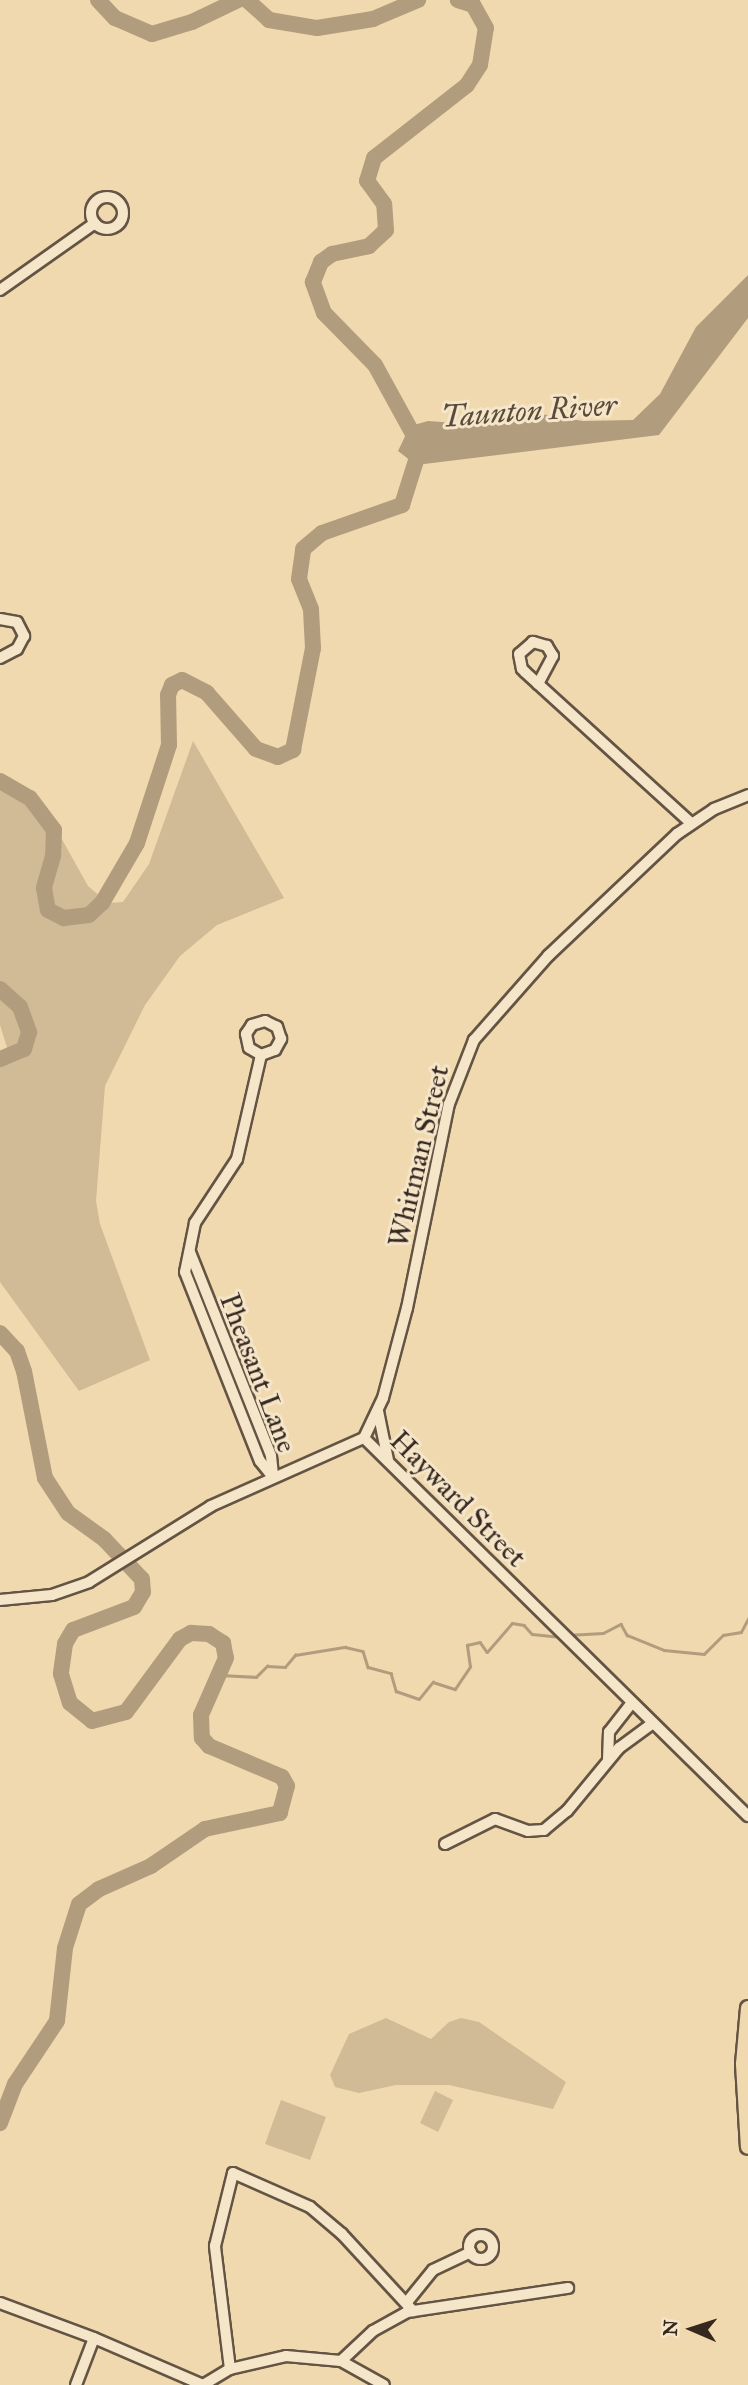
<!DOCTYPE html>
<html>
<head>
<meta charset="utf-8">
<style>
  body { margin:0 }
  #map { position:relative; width:748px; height:2385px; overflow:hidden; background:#f0d9ae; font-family:"IM FELL Great Primer",serif }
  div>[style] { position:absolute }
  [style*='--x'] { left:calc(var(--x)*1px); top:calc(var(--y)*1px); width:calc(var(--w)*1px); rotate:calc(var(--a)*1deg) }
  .green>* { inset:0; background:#d0bb96 }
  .water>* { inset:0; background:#b19d7d }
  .stream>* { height:2.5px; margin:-1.25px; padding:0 1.25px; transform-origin:1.25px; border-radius:1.25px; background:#b19d7d }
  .river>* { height:16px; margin:-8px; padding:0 8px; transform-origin:8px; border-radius:8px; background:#b19d7d }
  .roads { filter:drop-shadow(2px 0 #645443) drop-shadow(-2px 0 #645443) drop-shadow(0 2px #645443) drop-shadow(0 -2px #645443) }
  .minor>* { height:10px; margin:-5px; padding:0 5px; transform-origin:5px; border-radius:5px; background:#f5e6ca }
  .minor>.ring { margin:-5px; padding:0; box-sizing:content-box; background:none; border:10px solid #f5e6ca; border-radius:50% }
  .major>* { height:14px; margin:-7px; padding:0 7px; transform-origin:7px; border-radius:7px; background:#f0d9ae }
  span { translate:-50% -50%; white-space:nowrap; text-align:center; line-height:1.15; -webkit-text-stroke:6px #f5e6ca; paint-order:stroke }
  .street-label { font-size:28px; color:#36281f }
  .water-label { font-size:30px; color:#5b4b3b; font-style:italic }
  .north { position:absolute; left:657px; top:2294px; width:70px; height:70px; -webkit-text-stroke:5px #f5e6ca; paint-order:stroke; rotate:273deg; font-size:19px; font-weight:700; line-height:28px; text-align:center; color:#36281f }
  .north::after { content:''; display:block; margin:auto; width:24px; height:32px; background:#36281f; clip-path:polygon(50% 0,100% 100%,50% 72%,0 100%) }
</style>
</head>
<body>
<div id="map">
  <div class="green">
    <div style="clip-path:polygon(193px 741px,284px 898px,217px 925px,180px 956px,145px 1005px,105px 1086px,96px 1201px,100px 1224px,150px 1360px,79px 1391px,0 1282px,0 1060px,9px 1054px,0 1025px,0 777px,14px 780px,40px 800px,88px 886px,108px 903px,123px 902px,149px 864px)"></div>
    <div style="clip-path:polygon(386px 2018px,431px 2039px,449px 2022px,461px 2018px,479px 2022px,566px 2082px,553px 2109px,449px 2085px,396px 2085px,359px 2093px,335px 2087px,330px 2075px,349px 2034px)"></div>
    <div style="clip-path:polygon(435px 2091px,453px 2100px,438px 2132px,420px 2123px)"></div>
    <div style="clip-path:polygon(281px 2100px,326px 2117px,310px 2160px,265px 2144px)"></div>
  </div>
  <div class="water">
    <div style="clip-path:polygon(748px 275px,748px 318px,659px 435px,416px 465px,398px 451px,410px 426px,428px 421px,484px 425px,535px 413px,583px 421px,633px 420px,660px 394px,696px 327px)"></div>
  </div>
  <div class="stream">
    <div style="--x:567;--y:1635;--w:36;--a:-3"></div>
    <div style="--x:603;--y:1633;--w:20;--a:-27"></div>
    <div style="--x:621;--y:1624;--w:13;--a:61"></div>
    <div style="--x:627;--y:1635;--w:40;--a:22"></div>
    <div style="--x:664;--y:1650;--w:40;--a:5.7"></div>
    <div style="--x:704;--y:1654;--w:27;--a:-45"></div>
    <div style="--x:723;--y:1635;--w:18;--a:-9"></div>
    <div style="--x:741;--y:1632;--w:15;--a:-62"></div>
    <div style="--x:220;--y:1675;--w:36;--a:3"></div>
    <div style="--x:256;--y:1677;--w:16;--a:-45"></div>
    <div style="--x:267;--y:1666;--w:18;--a:3"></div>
    <div style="--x:285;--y:1667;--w:16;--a:-50"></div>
    <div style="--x:295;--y:1655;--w:51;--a:-9.1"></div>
    <div style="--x:345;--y:1647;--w:18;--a:13"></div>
    <div style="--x:363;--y:1651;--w:17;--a:73"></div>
    <div style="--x:368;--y:1667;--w:24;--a:15"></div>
    <div style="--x:391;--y:1673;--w:19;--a:74"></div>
    <div style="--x:396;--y:1691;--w:24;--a:19"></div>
    <div style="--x:419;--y:1699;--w:22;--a:-51"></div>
    <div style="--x:433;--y:1682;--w:23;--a:18"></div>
    <div style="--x:455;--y:1689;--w:27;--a:-56"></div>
    <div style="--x:470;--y:1667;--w:22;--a:-98"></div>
    <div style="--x:467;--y:1645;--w:13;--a:-13"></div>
    <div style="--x:480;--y:1642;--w:12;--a:55"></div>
    <div style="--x:487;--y:1652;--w:38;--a:-49"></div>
    <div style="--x:512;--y:1623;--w:12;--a:9"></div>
    <div style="--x:524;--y:1625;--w:12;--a:48"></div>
    <div style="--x:532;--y:1634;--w:29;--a:6"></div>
  </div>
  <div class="river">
    <div style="--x:98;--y:0;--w:25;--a:47"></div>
    <div style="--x:115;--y:18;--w:40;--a:23.4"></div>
    <div style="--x:152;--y:34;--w:42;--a:-16.7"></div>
    <div style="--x:192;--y:22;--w:51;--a:-25.6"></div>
    <div style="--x:247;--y:0;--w:30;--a:42"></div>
    <div style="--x:269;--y:20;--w:49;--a:9.5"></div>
    <div style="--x:317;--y:28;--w:57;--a:-9.1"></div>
    <div style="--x:373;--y:19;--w:49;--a:-22.9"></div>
    <div style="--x:419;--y:445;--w:91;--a:-118.8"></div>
    <div style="--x:375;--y:365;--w:73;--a:-134.4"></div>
    <div style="--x:324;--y:313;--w:33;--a:-110"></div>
    <div style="--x:313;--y:282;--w:22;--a:-68"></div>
    <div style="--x:321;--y:262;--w:14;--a:-36"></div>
    <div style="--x:332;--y:254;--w:38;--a:-12"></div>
    <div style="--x:369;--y:246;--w:23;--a:-43"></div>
    <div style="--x:386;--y:230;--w:26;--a:-94"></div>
    <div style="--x:384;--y:204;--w:29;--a:-126"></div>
    <div style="--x:367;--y:181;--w:24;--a:-73"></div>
    <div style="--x:374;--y:158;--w:118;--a:-38.1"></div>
    <div style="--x:467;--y:85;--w:24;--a:-57"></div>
    <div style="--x:480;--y:65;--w:37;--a:-81"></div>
    <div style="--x:486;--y:28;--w:26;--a:-119"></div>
    <div style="--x:473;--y:5;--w:16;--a:-162"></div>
    <div style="--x:0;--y:781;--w:34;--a:30"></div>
    <div style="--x:30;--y:798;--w:40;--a:53"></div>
    <div style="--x:54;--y:830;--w:26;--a:92"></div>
    <div style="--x:53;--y:856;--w:33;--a:106"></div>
    <div style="--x:44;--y:888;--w:22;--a:80"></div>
    <div style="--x:48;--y:910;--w:18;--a:27"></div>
    <div style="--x:64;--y:918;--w:25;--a:-7"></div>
    <div style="--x:89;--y:915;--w:18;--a:-43"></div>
    <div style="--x:102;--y:903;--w:69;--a:-59.7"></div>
    <div style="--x:137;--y:843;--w:103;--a:-71.9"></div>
    <div style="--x:169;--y:745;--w:50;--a:-91.1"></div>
    <div style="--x:168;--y:695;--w:11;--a:-68"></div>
    <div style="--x:172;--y:685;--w:11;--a:-27"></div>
    <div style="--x:182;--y:680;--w:28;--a:27"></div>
    <div style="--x:207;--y:693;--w:74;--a:48.8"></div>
    <div style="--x:256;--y:749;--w:23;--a:20"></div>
    <div style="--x:278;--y:757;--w:17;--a:-25"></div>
    <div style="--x:293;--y:750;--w:104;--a:-78.9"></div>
    <div style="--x:313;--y:648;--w:39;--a:-93"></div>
    <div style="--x:311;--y:609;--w:32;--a:-112"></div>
    <div style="--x:299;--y:579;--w:30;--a:-82"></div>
    <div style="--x:303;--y:549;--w:25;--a:-40"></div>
    <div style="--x:322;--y:533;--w:85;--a:-19.3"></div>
    <div style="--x:402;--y:505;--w:60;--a:-72.5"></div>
    <div style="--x:0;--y:989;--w:27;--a:42"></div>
    <div style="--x:20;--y:1007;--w:27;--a:70"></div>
    <div style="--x:29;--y:1032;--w:18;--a:106"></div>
    <div style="--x:24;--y:1049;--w:26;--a:157"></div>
    <div style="--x:0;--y:1333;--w:25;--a:47"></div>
    <div style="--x:17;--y:1351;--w:21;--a:71"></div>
    <div style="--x:24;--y:1371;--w:109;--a:78.9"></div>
    <div style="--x:45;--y:1478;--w:42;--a:56.7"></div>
    <div style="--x:68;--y:1513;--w:44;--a:35.8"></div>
    <div style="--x:104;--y:1539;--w:55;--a:46.5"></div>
    <div style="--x:142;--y:1579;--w:13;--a:86"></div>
    <div style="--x:143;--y:1592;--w:17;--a:121"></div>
    <div style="--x:134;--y:1607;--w:65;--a:159.3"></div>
    <div style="--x:73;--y:1630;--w:16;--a:120"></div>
    <div style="--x:65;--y:1644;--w:30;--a:98"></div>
    <div style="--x:61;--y:1674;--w:30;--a:73"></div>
    <div style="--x:70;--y:1703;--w:28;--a:39"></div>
    <div style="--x:92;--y:1721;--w:35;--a:-15"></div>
    <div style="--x:126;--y:1712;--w:91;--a:-53.5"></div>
    <div style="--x:180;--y:1639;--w:13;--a:-29"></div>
    <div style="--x:191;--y:1633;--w:18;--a:3"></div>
    <div style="--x:209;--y:1634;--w:17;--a:33"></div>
    <div style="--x:223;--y:1643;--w:15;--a:79"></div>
    <div style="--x:226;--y:1658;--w:62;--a:113.7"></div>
    <div style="--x:201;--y:1715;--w:23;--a:88"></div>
    <div style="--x:202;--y:1738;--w:11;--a:49"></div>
    <div style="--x:209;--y:1746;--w:79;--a:23"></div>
    <div style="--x:282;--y:1777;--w:10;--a:61"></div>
    <div style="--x:287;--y:1786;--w:28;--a:105"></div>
    <div style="--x:280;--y:1813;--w:77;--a:168"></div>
    <div style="--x:205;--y:1829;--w:65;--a:145.6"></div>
    <div style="--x:151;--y:1866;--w:57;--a:156.1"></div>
    <div style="--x:99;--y:1889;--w:25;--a:143"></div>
    <div style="--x:79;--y:1904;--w:46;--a:107.7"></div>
    <div style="--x:65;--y:1948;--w:73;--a:96.3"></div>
    <div style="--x:57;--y:2021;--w:76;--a:123.7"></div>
    <div style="--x:15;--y:2084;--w:42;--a:111"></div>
  </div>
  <div class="roads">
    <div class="minor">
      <div class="ring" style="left:91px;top:197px;width:22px;height:22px"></div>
      <div style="--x:0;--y:290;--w:116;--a:-35.2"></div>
      <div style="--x:0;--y:619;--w:17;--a:10"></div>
      <div style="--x:17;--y:622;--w:16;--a:63"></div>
      <div style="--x:24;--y:636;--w:15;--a:118"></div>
      <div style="--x:17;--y:649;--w:19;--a:152"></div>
      <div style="--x:538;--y:684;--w:32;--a:-62"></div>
      <div style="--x:553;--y:656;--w:12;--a:-121"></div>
      <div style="--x:547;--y:646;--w:15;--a:-164"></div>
      <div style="--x:533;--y:642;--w:18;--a:139"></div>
      <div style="--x:519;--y:654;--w:15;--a:79"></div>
      <div style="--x:522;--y:669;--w:4;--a:45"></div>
      <div style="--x:525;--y:672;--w:224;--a:42.3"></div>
      <div style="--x:261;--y:1055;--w:15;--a:-20"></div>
      <div style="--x:275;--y:1050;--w:13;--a:-61"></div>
      <div style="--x:281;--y:1039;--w:13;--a:-108"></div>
      <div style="--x:277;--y:1027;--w:13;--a:-153"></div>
      <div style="--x:265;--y:1021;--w:14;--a:163"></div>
      <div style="--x:252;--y:1025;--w:11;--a:124"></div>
      <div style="--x:246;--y:1034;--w:14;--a:78"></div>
      <div style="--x:249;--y:1048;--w:14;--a:30"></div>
      <div style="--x:261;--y:1055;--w:107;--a:103"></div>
      <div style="--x:237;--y:1159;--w:77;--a:123.3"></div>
      <div style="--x:195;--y:1223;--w:50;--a:101.5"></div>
      <div style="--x:185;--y:1272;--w:203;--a:68.4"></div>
      <div style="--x:260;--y:1461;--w:21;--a:51"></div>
      <div style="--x:190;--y:1252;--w:219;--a:68.3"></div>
      <div style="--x:271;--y:1456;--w:19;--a:84"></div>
      <div style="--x:378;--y:1411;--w:50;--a:78.5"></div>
      <div style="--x:364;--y:1438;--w:44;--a:-64.6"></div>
      <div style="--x:383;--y:1398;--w:93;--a:-75.1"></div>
      <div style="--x:407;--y:1308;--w:208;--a:-78.4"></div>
      <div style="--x:449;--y:1104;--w:69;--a:-68.7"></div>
      <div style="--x:474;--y:1040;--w:112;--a:-48.6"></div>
      <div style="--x:548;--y:956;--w:178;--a:-43.4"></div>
      <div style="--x:677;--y:834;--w:45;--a:-34"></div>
      <div style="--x:714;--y:809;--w:37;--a:-22"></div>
      <div style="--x:0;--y:1600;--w:52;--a:-5.5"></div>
      <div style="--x:52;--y:1595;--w:39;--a:-19"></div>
      <div style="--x:89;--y:1582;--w:144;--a:-31.9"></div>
      <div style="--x:211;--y:1506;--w:167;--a:-24"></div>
      <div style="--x:364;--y:1438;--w:539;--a:44.55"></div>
      <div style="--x:608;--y:1760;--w:28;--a:-88"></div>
      <div style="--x:609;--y:1732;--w:37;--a:-52"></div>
      <div style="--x:445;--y:1844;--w:56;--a:-26.6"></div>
      <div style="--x:495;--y:1819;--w:35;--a:20"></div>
      <div style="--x:528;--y:1831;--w:16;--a:-4"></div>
      <div style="--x:544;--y:1830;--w:30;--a:-40"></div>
      <div style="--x:567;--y:1811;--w:82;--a:-50.5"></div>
      <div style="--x:619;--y:1748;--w:42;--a:-36.3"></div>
      <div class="ring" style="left:469px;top:2235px;width:14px;height:14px"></div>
      <div style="--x:407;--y:2302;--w:41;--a:-50.9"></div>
      <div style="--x:433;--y:2270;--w:42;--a:-25.3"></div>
      <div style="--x:0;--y:2303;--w:100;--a:20.4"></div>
      <div style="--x:341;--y:2361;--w:44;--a:-43.2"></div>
      <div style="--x:373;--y:2331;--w:39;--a:-29"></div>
      <div style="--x:407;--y:2312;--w:163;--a:-8.5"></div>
      <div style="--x:230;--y:2369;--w:124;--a:-97"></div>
      <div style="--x:215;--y:2246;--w:75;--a:-76.1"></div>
      <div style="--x:233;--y:2173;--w:84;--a:23.8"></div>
      <div style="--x:310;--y:2207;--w:42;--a:40.2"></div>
      <div style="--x:342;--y:2234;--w:105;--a:47.3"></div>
      <div style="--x:76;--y:2385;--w:50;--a:-69"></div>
      <div style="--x:94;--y:2338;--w:119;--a:23.3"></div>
      <div style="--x:203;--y:2385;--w:31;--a:-31"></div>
      <div style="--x:230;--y:2369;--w:57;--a:-13.1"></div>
      <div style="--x:286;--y:2356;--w:55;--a:5.2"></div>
      <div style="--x:341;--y:2361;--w:49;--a:29.2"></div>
    </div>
    <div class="major">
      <div style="--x:748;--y:2008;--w:56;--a:95.1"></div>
      <div style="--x:743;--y:2064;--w:83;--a:86.6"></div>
    </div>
  </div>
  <div class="street-label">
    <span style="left:419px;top:1156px;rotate:-77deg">Whitman Street</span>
    <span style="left:258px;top:1373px;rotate:69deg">Pheasant Lane</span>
    <span style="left:458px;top:1499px;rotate:45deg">Hayward Street</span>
  </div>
  <div class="water-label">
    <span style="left:529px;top:411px;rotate:-4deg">Taunton River</span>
  </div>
  <div class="north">N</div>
</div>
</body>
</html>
